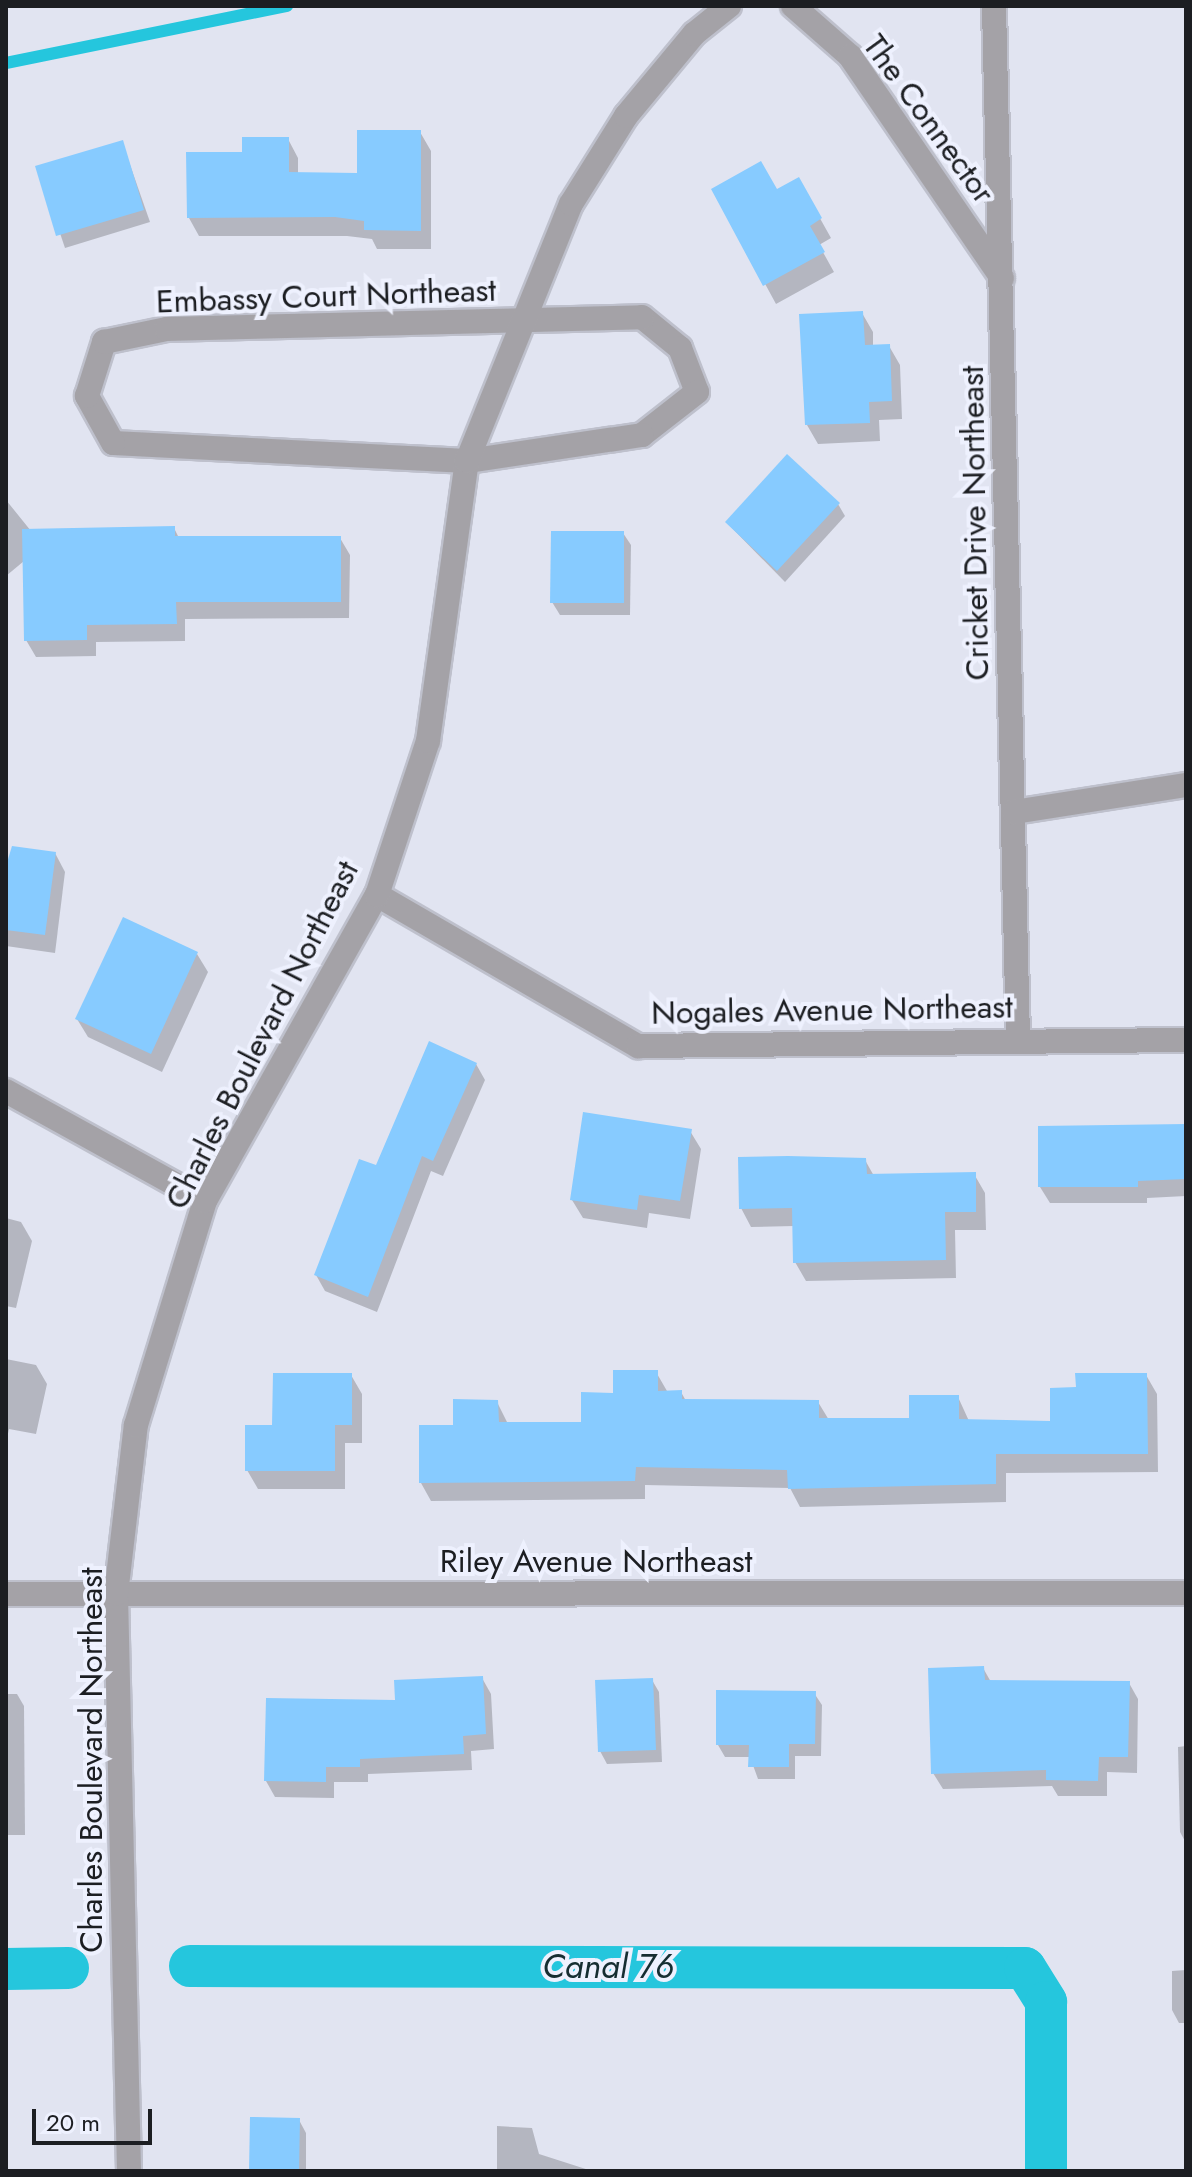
<!DOCTYPE html>
<html>
<head>
<meta charset="utf-8">
<style>
  body { margin:0 }
  #map { position:relative; width:1192px; height:2177px; overflow:hidden; background:#e1e4f1; font-family:Jost,sans-serif }
  div>[style] { position:absolute }
  [style*='--x'] { left:calc(var(--x)*1px); top:calc(var(--y)*1px); width:calc(var(--w)*1px); rotate:calc(var(--a)*1deg) }
  .shadow>* { inset:0; background:#0003 }
  .stream>* { height:12px; margin:-6px; padding:0 6px; transform-origin:6px; border-radius:6px; background:#25c6dd }
  .canal>* { height:42px; margin:-21px; padding:0 21px; transform-origin:21px; border-radius:21px; background:#25c6dd }
  .building>* { inset:0; background:#87cbff }
  .roads { filter:drop-shadow(2px 0 #bec0cc) drop-shadow(-2px 0 #bec0cc) drop-shadow(0 2px #bec0cc) drop-shadow(0 -2px #bec0cc) }
  .minor>* { height:24px; margin:-12px; padding:0 12px; transform-origin:12px; border-radius:12px; background:#a4a2a7 }
  span { translate:-50% -50%; white-space:nowrap; text-align:center; line-height:1.15; -webkit-text-stroke:8px #eef1fe; paint-order:stroke }
  .street-label { font-size:32px; color:#1c1e22 }
  .water-label { font-size:34px; color:#162e32; font-style:italic }
  .frame { position:absolute; inset:0; border:8px solid #1c1e22; pointer-events:none }
  .scale { position:absolute; left:32px; top:2109px; width:120px; height:36px; box-sizing:border-box; border:4px solid #1c1e22; border-top:0; padding-left:10px; font-size:24px; line-height:28px; white-space:nowrap; color:#1c1e22; -webkit-text-stroke:6px #eef1fe; paint-order:stroke }
</style>
</head>
<body>
<div id="map">
  <div class="shadow">
    <div style="clip-path:polygon(420px 132px,431px 151px,431px 249px,377px 249px,372px 239px,347px 236px,199px 236px,189px 218px,244px 154px,288px 139px,298px 158px,298px 174px,359px 175px)"></div>
    <div style="clip-path:polygon(122px 142px,150px 222px,65px 248px,38px 168px)"></div>
    <div style="clip-path:polygon(798px 179px,831px 238px,819px 245px,834px 272px,776px 304px,714px 190px,777px 192px)"></div>
    <div style="clip-path:polygon(862px 313px,873px 332px,873px 347px,889px 346px,900px 365px,902px 419px,879px 420px,880px 441px,818px 444px,807px 425px)"></div>
    <div style="clip-path:polygon(6px 500px,31px 531px,174px 528px,179px 538px,340px 538px,350px 555px,349px 618px,185px 619px,185px 641px,96px 642px,96px 656px,36px 657px,26px 640px,24px 561px,6px 576px)"></div>
    <div style="clip-path:polygon(838px 504px,845px 516px,785px 582px,727px 523px)"></div>
    <div style="clip-path:polygon(623px 533px,631px 545px,630px 615px,560px 615px,552px 602px)"></div>
    <div style="clip-path:polygon(55px 853px,65px 872px,55px 953px,6px 946px,6px 868px)"></div>
    <div style="clip-path:polygon(197px 954px,208px 972px,162px 1072px,88px 1037px,77px 1019px)"></div>
    <div style="clip-path:polygon(476px 1064px,485px 1080px,443px 1176px,431px 1171px,377px 1312px,325px 1291px,316px 1275px,377px 1167px)"></div>
    <div style="clip-path:polygon(1186px 1124px,1186px 1196px,1147px 1198px,1147px 1203px,1050px 1203px,1040px 1187px)"></div>
    <div style="clip-path:polygon(690px 1131px,701px 1149px,690px 1219px,649px 1213px,647px 1228px,583px 1218px,572px 1200px)"></div>
    <div style="clip-path:polygon(865px 1160px,874px 1176px,974px 1174px,985px 1193px,986px 1230px,955px 1230px,956px 1278px,806px 1281px,795px 1262px,794px 1226px,751px 1227px,741px 1208px)"></div>
    <div style="clip-path:polygon(6px 1218px,21px 1222px,32px 1241px,16px 1308px,6px 1306px)"></div>
    <div style="clip-path:polygon(6px 1359px,36px 1365px,47px 1384px,36px 1434px,9px 1429px,6px 1443px)"></div>
    <div style="clip-path:polygon(656px 1372px,667px 1391px,681px 1392px,686px 1401px,818px 1402px,829px 1420px,911px 1420px,958px 1397px,969px 1421px,1052px 1423px,1078px 1389px,1146px 1375px,1157px 1394px,1158px 1472px,1006px 1473px,1006px 1502px,800px 1507px,790px 1488px,645px 1485px,645px 1499px,431px 1501px,421px 1483px,455px 1427px,497px 1402px,508px 1424px,583px 1424px,615px 1395px)"></div>
    <div style="clip-path:polygon(351px 1375px,362px 1394px,362px 1443px,345px 1443px,345px 1489px,258px 1489px,247px 1470px,274px 1427px)"></div>
    <div style="clip-path:polygon(983px 1668px,991px 1682px,1129px 1683px,1138px 1699px,1137px 1773px,1107px 1772px,1107px 1796px,1058px 1796px,1052px 1786px,943px 1789px,933px 1773px)"></div>
    <div style="clip-path:polygon(482px 1678px,491px 1694px,494px 1749px,471px 1751px,472px 1770px,368px 1774px,368px 1782px,334px 1782px,334px 1798px,275px 1797px,266px 1781px)"></div>
    <div style="clip-path:polygon(652px 1680px,659px 1692px,662px 1762px,607px 1764px,600px 1751px)"></div>
    <div style="clip-path:polygon(814px 1693px,822px 1705px,821px 1756px,795px 1756px,795px 1779px,758px 1779px,750px 1757px,725px 1757px,718px 1745px)"></div>
    <div style="clip-path:polygon(6px 1694px,17px 1694px,24px 1706px,25px 1835px,6px 1835px)"></div>
    <div style="clip-path:polygon(1186px 1746px,1186px 1843px,1180px 1832px,1178px 1747px)"></div>
    <div style="clip-path:polygon(1186px 1970px,1186px 2023px,1179px 2023px,1172px 2010px,1172px 1971px)"></div>
    <div style="clip-path:polygon(299px 2120px,306px 2133px,306px 2171px,251px 2171px)"></div>
    <div style="clip-path:polygon(497px 2126px,532px 2128px,539px 2154px,592px 2171px,497px 2171px)"></div>
  </div>
  <div class="stream">
    <div style="--x:6;--y:63;--w:287;--a:-11.5"></div>
  </div>
  <div class="canal">
    <div style="--x:190;--y:1966;--w:835;--a:0.14"></div>
    <div style="--x:1025;--y:1968;--w:40;--a:58"></div>
    <div style="--x:1046;--y:2002;--w:169;--a:90"></div>
    <div style="--x:6;--y:1969;--w:62;--a:-0.9"></div>
  </div>
  <div class="building">
    <div style="clip-path:polygon(357px 130px,421px 130px,421px 231px,364px 230px,364px 221px,335px 217px,187px 218px,186px 152px,242px 152px,242px 137px,289px 137px,289px 172px,357px 173px)"></div>
    <div style="clip-path:polygon(123px 140px,144px 210px,56px 236px,35px 166px)"></div>
    <div style="clip-path:polygon(761px 161px,777px 189px,799px 177px,822px 218px,810px 226px,825px 252px,763px 286px,711px 189px)"></div>
    <div style="clip-path:polygon(863px 311px,865px 345px,890px 344px,892px 401px,869px 402px,870px 423px,805px 425px,799px 314px)"></div>
    <div style="clip-path:polygon(787px 454px,840px 503px,777px 571px,725px 522px)"></div>
    <div style="clip-path:polygon(175px 526px,175px 536px,341px 536px,341px 602px,176px 602px,177px 624px,87px 625px,87px 640px,24px 641px,22px 529px)"></div>
    <div style="clip-path:polygon(551px 531px,624px 531px,624px 603px,550px 603px)"></div>
    <div style="clip-path:polygon(12px 846px,56px 852px,45px 935px,6px 930px,6px 866px)"></div>
    <div style="clip-path:polygon(123px 917px,198px 952px,151px 1054px,75px 1019px)"></div>
    <div style="clip-path:polygon(429px 1041px,477px 1063px,433px 1161px,422px 1156px,368px 1297px,314px 1275px,359px 1159px,376px 1165px)"></div>
    <div style="clip-path:polygon(583px 1112px,692px 1129px,680px 1201px,639px 1195px,637px 1210px,570px 1200px)"></div>
    <div style="clip-path:polygon(1186px 1124px,1186px 1179px,1138px 1181px,1138px 1187px,1038px 1187px,1038px 1126px)"></div>
    <div style="clip-path:polygon(788px 1156px,866px 1158px,867px 1174px,976px 1172px,976px 1212px,945px 1212px,946px 1260px,793px 1263px,792px 1208px,739px 1209px,738px 1157px)"></div>
    <div style="clip-path:polygon(613px 1370px,658px 1370px,658px 1391px,682px 1390px,682px 1399px,819px 1400px,819px 1418px,909px 1418px,909px 1395px,959px 1395px,959px 1419px,1050px 1421px,1050px 1388px,1076px 1387px,1075px 1373px,1147px 1373px,1148px 1454px,996px 1454px,996px 1484px,788px 1489px,787px 1470px,636px 1467px,635px 1481px,419px 1483px,419px 1425px,453px 1425px,453px 1399px,498px 1400px,499px 1422px,581px 1422px,581px 1392px,613px 1393px)"></div>
    <div style="clip-path:polygon(273px 1373px,352px 1373px,352px 1425px,335px 1425px,335px 1471px,245px 1471px,245px 1425px,272px 1425px)"></div>
    <div style="clip-path:polygon(984px 1666px,985px 1680px,1130px 1681px,1128px 1757px,1099px 1757px,1098px 1781px,1046px 1780px,1046px 1770px,931px 1774px,928px 1668px)"></div>
    <div style="clip-path:polygon(483px 1676px,486px 1734px,463px 1736px,464px 1754px,360px 1759px,360px 1767px,326px 1767px,326px 1782px,264px 1781px,266px 1698px,395px 1700px,394px 1680px)"></div>
    <div style="clip-path:polygon(653px 1678px,656px 1750px,598px 1752px,595px 1680px)"></div>
    <div style="clip-path:polygon(716px 1690px,816px 1691px,815px 1744px,789px 1744px,789px 1767px,748px 1767px,749px 1745px,716px 1745px)"></div>
    <div style="clip-path:polygon(250px 2117px,300px 2118px,299px 2171px,249px 2171px)"></div>
  </div>
  <div class="roads">
    <div class="minor">
      <div style="--x:793;--y:6;--w:76;--a:41.3"></div>
      <div style="--x:850;--y:56;--w:269;--a:55.6"></div>
      <div style="--x:994;--y:6;--w:1033;--a:88.67"></div>
      <div style="--x:642;--y:317;--w:49;--a:39.2"></div>
      <div style="--x:680;--y:348;--w:47;--a:68.9"></div>
      <div style="--x:697;--y:392;--w:70;--a:142"></div>
      <div style="--x:642;--y:435;--w:177;--a:171.5"></div>
      <div style="--x:467;--y:461;--w:354;--a:-177.1"></div>
      <div style="--x:113;--y:443;--w:54;--a:-119"></div>
      <div style="--x:87;--y:396;--w:57;--a:-72.5"></div>
      <div style="--x:104;--y:342;--w:64;--a:-11.7"></div>
      <div style="--x:167;--y:329;--w:475;--a:-1.4"></div>
      <div style="--x:1014;--y:812;--w:174;--a:-8.9"></div>
      <div style="--x:377;--y:895;--w:302;--a:30.1"></div>
      <div style="--x:638;--y:1046;--w:548;--a:-0.63"></div>
      <div style="--x:6;--y:1091;--w:227;--a:28.9"></div>
      <div style="--x:6;--y:1594;--w:1180;--a:-0.05"></div>
      <div style="--x:129;--y:2171;--w:577;--a:-91.29"></div>
      <div style="--x:116;--y:1594;--w:170;--a:-83.3"></div>
      <div style="--x:136;--y:1425;--w:234;--a:-72.9"></div>
      <div style="--x:205;--y:1201;--w:351;--a:-60.7"></div>
      <div style="--x:377;--y:895;--w:162;--a:-71.7"></div>
      <div style="--x:428;--y:741;--w:283;--a:-82.1"></div>
      <div style="--x:467;--y:461;--w:277;--a:-68"></div>
      <div style="--x:571;--y:204;--w:104;--a:-58"></div>
      <div style="--x:626;--y:116;--w:107;--a:-50.3"></div>
      <div style="--x:694;--y:34;--w:45;--a:-38.7"></div>
    </div>
  </div>
  <div class="street-label">
    <span style="left:929px;top:119px;rotate:54deg">The Connector</span>
    <span style="left:326px;top:296px;rotate:-2deg">Embassy Court Northeast</span>
    <span style="left:975px;top:523px;rotate:-91deg">Cricket Drive Northeast</span>
    <span style="left:832px;top:1010px;rotate:-1deg">Nogales Avenue Northeast</span>
    <span style="left:262px;top:1035px;rotate:-63deg">Charles Boulevard Northeast</span>
    <span style="left:596px;top:1561px">Riley Avenue Northeast</span>
    <span style="left:91px;top:1760px;rotate:-90deg">Charles Boulevard Northeast</span>
  </div>
  <div class="water-label">
    <span style="left:608px;top:1967px">Canal 76</span>
  </div>
  <div class="frame"></div>
  <div class="scale">20 m</div>
</div>
</body>
</html>
